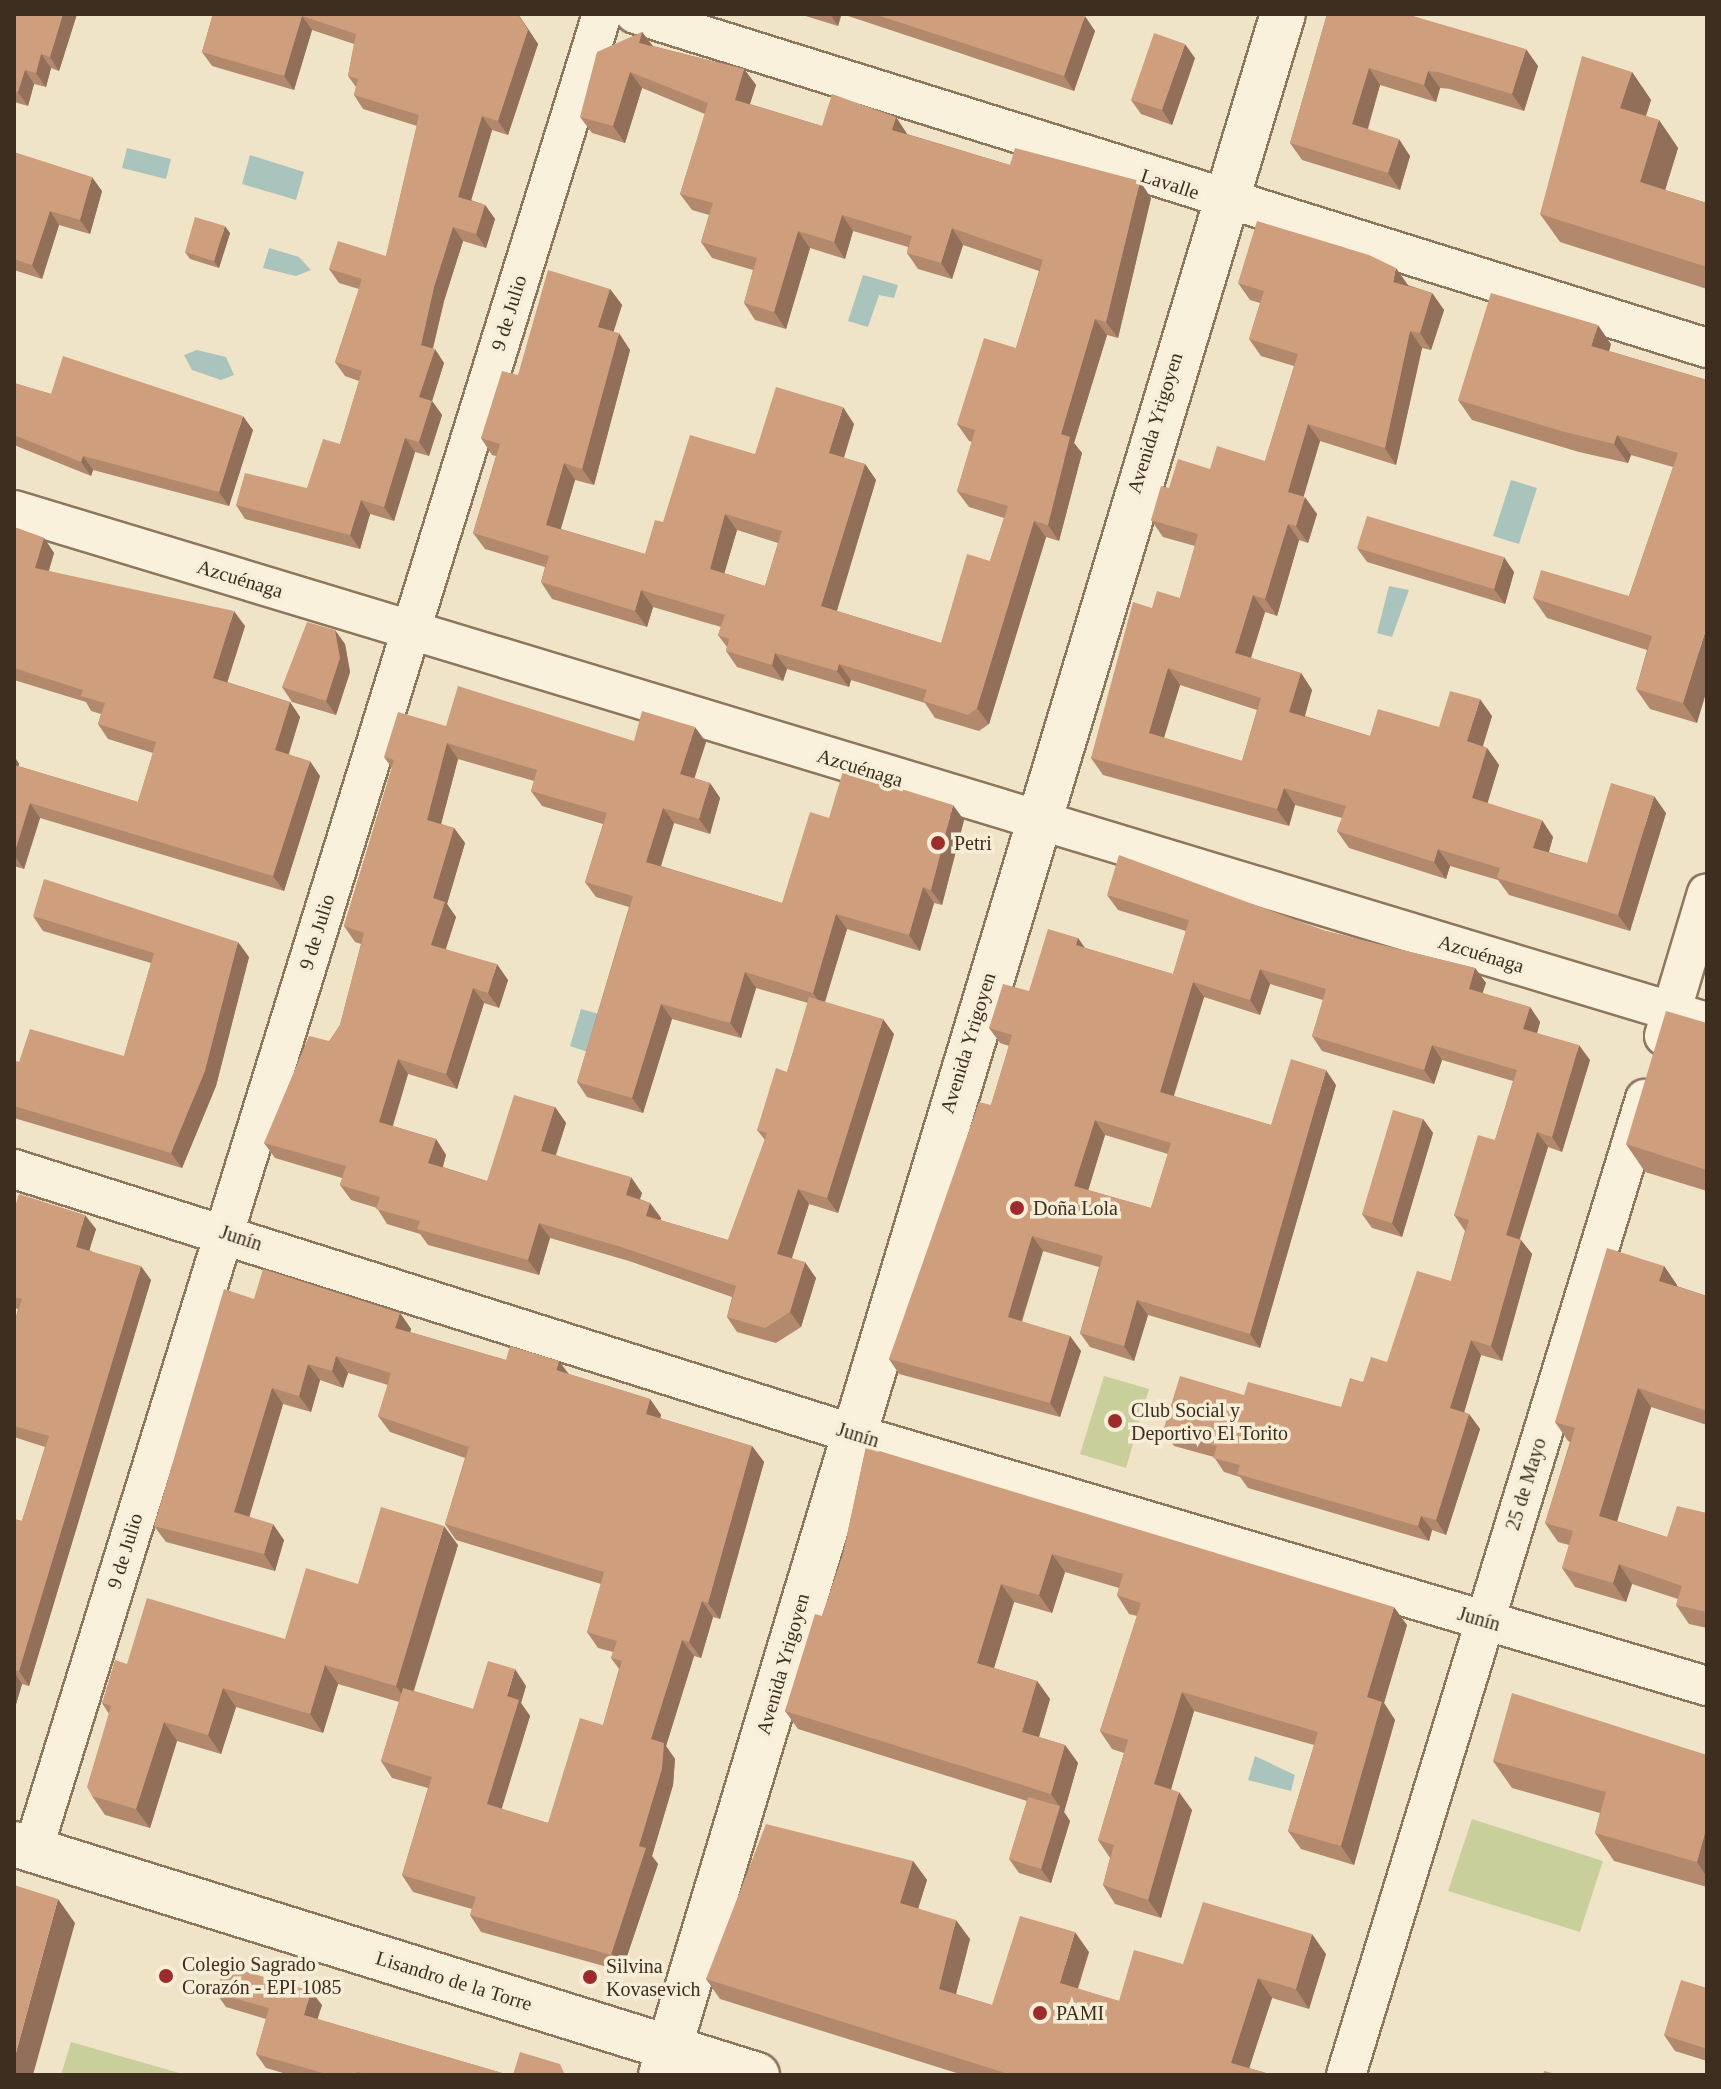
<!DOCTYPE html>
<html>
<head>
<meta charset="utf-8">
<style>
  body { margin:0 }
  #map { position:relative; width:1721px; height:2089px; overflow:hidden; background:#f0e4c8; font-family:Georgia,serif }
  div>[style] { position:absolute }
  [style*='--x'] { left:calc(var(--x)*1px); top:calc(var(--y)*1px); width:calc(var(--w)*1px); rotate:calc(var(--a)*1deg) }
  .green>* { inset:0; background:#c9cf9b }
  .water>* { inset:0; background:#a9c4bc }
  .roads { filter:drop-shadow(2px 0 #8d765c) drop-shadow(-2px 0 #8d765c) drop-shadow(0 2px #8d765c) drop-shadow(0 -2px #8d765c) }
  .minor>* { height:38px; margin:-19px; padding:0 19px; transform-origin:19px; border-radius:19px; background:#faf1dc }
  .secondary>* { height:44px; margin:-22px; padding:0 22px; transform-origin:22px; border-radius:22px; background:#faf1dc }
  .wall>* { inset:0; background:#b2896c }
  .shaded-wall>* { inset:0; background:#916f58 }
  .building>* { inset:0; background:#cf9f7d }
  .dots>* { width:22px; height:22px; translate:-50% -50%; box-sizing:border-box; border:4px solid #f7eed8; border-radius:50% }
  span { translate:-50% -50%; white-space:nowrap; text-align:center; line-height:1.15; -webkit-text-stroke:7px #f7eed8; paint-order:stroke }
  .street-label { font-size:20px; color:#3d2e20 }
  .poi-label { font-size:20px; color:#3d2e20 }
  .left { translate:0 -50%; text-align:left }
  .frame { position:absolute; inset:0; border:16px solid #3d2e20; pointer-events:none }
</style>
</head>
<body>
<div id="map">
  <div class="green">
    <div style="clip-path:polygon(1104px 1376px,1149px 1389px,1126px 1468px,1080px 1454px)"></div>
    <div style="clip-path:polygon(1472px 1819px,1603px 1861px,1580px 1932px,1448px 1891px)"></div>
    <div style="clip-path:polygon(71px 2042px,186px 2075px,61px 2075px)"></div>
  </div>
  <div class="water">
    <div style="clip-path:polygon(127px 148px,171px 159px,166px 179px,122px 168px)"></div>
    <div style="clip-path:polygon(250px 155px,304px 172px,296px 200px,242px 184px)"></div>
    <div style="clip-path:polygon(269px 248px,299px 257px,311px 270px,296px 276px,263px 268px)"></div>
    <div style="clip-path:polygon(863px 275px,898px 285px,894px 298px,879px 295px,868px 327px,848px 321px)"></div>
    <div style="clip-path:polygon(197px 350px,226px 357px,234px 375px,221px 380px,192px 370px,184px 355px)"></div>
    <div style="clip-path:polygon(1511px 480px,1537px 488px,1519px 544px,1493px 536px)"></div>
    <div style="clip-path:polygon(1389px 586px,1409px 590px,1392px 637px,1377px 633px)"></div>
    <div style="clip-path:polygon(581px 1009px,599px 1014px,588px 1052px,570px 1046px)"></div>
    <div style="clip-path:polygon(1255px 1756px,1295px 1775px,1291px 1791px,1248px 1780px)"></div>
  </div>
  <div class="roads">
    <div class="minor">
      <div style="--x:635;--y:14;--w:1123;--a:17.31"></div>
      <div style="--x:14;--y:510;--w:1769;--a:16.83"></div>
      <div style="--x:1664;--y:1036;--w:149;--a:-73.3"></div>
      <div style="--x:14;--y:1169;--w:878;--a:17.51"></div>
      <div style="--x:851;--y:1433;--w:893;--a:16.47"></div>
      <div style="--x:33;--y:1850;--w:1922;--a:-72.78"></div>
      <div style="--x:1346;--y:2075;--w:1021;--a:-72.97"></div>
    </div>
    <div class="secondary">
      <div style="--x:14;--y:1844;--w:778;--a:17.27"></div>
      <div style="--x:661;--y:2075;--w:2153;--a:-73.21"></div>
    </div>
  </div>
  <div class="wall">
    <div style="clip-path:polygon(14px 14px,77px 14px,59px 71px,51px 68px,46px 87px,34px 84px,28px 106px,14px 102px)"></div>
    <div style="clip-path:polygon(213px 14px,518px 14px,538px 44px,508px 135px,492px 130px,471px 200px,485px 205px,495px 219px,486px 248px,463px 241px,444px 301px,433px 349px,444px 363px,432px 401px,442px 415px,429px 456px,415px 452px,394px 521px,370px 514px,360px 549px,245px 519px,236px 505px,307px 488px,340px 444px,359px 381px,345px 376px,335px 362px,359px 289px,339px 283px,329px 269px,386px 256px,417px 126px,363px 109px,354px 95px,356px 87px,348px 76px,354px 44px,312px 30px,294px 90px,212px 66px,202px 52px)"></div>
    <div style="clip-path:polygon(799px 14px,1078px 14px,1095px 31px,1074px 91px,842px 14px,838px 26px)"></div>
    <div style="clip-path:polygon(1327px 14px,1538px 66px,1524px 111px,1450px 89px,1440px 88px,1436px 102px,1380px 85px,1368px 129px,1410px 156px,1400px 190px,1302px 160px,1290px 143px)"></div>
    <div style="clip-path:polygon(evenodd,642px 32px,653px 46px,744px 69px,756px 85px,750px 104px,822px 126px,896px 117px,907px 134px,1010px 165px,1151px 198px,1118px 338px,1107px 335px,1074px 443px,1082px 453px,1059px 541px,1046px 537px,989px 724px,979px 731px,935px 718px,925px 703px,851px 680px,849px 687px,787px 669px,783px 681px,737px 667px,726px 651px,727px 647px,718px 635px,721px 627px,653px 607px,647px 627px,552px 599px,541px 582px,545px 567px,485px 549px,473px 533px,496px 456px,492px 455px,481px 438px,518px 375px,610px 289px,622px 305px,613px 332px,630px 350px,594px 485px,575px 480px,561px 529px,645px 554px,663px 522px,755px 454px,854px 424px,844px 458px,865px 464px,876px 480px,837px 611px,941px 643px,990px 561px,1004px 518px,969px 507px,957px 491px,972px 442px,969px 441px,957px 424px,1016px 348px,1039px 271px,963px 245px,952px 279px,918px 269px,907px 253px,908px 247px,853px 231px,845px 259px,810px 248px,786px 329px,755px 320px,744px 303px,753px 270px,712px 258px,701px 242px,709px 215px,692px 210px,680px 194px,705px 114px,642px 88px,625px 143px,592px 133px,580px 117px,642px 32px,737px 530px,778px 543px,765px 586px,724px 573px,737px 530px)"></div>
    <div style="clip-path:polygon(1195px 58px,1172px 125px,1141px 114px,1131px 100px)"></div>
    <div style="clip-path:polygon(1632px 72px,1651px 100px,1646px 116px,1659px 120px,1678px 148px,1665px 190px,1707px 203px,1707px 289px,1560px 242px,1540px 214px)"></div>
    <div style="clip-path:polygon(14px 152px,102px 191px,90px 234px,59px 225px,42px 279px,14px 270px)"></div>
    <div style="clip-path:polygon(230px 233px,219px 268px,190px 259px,185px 252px)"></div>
    <div style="clip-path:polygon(evenodd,1238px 283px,1408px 285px,1432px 293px,1444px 310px,1431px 350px,1422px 348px,1396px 465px,1320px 441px,1303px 497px,1317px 514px,1308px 543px,1299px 540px,1277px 616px,1265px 612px,1251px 658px,1301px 673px,1312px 690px,1305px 716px,1370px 736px,1439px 727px,1492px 716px,1483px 746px,1487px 748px,1499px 765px,1487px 803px,1553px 837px,1549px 852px,1587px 863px,1666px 813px,1630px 931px,1509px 895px,1498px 880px,1450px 866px,1446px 879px,1349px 848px,1337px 831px,1342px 818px,1295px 805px,1289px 826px,1103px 775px,1091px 758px,1152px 608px,1180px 598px,1195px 546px,1163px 537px,1151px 520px,1169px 488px,1210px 469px,1265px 461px,1294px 366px,1261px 356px,1249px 339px,1260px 303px,1250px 300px,1238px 283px,1180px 685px,1257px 710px,1242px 761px,1164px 738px,1180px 685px)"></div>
    <div style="clip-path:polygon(1611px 344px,1609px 351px,1707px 380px,1697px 723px,1650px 709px,1636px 689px,1647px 650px,1547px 618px,1533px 598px,1629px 596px,1673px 467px,1631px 455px,1628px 463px,1579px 452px,1472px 420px,1458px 400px)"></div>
    <div style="clip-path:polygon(14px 383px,51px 394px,253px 430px,229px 506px,93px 470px,91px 476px,14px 445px)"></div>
    <div style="clip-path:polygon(14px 527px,44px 538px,54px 553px,49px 571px,245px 626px,227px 682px,290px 702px,300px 717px,289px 754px,320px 776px,284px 891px,40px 818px,24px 869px,14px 866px,14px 756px,19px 764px,18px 766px,138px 802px,153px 753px,108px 739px,98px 724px,101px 714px,91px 711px,86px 702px,14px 680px)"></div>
    <div style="clip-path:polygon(1357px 548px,1514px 572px,1505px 604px,1367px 562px)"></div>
    <div style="clip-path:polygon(345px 644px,350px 672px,336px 715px,292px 702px,282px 687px)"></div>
    <div style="clip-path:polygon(evenodd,446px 726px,634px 741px,706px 742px,694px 778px,710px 783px,720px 798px,710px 834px,674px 823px,661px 866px,782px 903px,829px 818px,964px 820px,942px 905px,934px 903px,920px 951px,847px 929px,825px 1002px,894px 1034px,838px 1213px,809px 1204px,792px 1258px,816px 1278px,801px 1327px,776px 1343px,737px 1332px,727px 1317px,732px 1297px,629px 1261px,550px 1238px,539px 1275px,428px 1245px,420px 1234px,387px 1224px,377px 1208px,351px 1200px,340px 1185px,342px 1178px,275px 1158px,264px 1143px,340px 1025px,361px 944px,355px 942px,344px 926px,392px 768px,384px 757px,446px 726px,458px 759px,534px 781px,531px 791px,542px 806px,603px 824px,585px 882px,596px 897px,629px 907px,577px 1082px,587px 1097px,643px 1113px,672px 1019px,741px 1038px,756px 988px,808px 1003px,787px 1072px,757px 1130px,765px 1140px,728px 1240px,660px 1220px,661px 1218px,650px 1203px,640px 1199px,642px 1193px,556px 1155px,566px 1123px,555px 1107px,487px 1181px,443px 1167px,446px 1155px,436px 1139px,393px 1126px,408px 1074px,457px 1089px,484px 1003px,499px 1008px,508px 980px,446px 949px,456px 917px,447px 904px,465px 843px,454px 828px,441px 824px,458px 759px)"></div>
    <div style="clip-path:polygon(evenodd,1107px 895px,1326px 931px,1475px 968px,1486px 983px,1482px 993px,1530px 1007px,1540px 1022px,1537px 1033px,1590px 1060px,1562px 1152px,1548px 1147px,1520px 1239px,1532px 1254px,1502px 1361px,1481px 1355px,1464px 1412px,1469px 1414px,1480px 1429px,1446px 1535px,1432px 1530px,1429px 1541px,1248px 1488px,1240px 1477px,1224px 1472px,1214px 1457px,1174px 1446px,1163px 1431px,1244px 1395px,1341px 1407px,1363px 1382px,1387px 1362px,1451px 1281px,1465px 1231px,1454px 1215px,1495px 1140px,1513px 1081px,1442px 1060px,1434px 1084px,1322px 1051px,1312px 1036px,1323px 1000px,1270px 984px,1260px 1015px,1204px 997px,1174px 1096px,1271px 1125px,1336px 1085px,1260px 1348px,1148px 1315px,1134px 1361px,1090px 1347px,1080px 1333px,1099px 1267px,1043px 1251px,1022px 1322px,1070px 1336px,1081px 1351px,1060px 1417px,899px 1374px,889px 1359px,991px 1105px,1009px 1046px,1000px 1043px,989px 1028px,1029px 991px,1078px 938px,1085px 948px,1173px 974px,1186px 931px,1118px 910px,1107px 895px,1105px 1135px,1168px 1154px,1151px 1208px,1088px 1190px,1105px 1135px)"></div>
    <div style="clip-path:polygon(33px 916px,249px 957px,216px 1086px,182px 1168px,14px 1118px,14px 1061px,19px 1062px,124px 1056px,151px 963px,43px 931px)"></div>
    <div style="clip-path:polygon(1707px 1023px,1707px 1191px,1645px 1172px,1626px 1144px)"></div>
    <div style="clip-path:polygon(1423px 1119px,1433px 1133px,1402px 1237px,1372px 1228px,1362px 1214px)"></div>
    <div style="clip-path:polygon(14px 1210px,96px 1229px,89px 1250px,151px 1280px,29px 1686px,22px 1684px,14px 1711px,14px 1519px,22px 1521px,45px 1447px,14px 1437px,14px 1325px,18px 1309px,14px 1308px)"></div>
    <div style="clip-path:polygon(1664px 1266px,1677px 1285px,1677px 1286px,1707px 1296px,1707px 1425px,1651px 1407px,1617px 1521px,1667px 1537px,1707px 1513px,1707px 1628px,1689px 1624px,1676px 1605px,1678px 1599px,1632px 1584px,1626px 1602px,1575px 1587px,1562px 1568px,1569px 1545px,1558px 1542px,1545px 1523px,1570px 1442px,1568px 1441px,1555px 1422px)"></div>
    <div style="clip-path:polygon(254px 1299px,400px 1313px,411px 1329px,410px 1332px,506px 1360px,569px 1374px,650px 1399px,661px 1415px,660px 1418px,752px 1446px,764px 1462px,720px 1619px,713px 1617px,701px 1658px,694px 1656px,666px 1746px,675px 1759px,673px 1785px,652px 1856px,658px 1864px,622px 1971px,481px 1932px,470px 1915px,472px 1909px,413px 1892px,402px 1875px,428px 1788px,392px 1778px,381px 1761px,399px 1702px,338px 1684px,323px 1733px,236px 1707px,221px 1754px,177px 1741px,150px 1828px,105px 1815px,92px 1796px,109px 1714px,102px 1703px,127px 1664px,285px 1639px,358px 1584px,458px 1545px,414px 1691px,473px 1709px,526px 1686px,521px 1703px,530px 1716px,501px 1809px,548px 1823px,603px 1725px,619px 1669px,611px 1658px,613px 1652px,598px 1648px,587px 1632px,601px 1584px,456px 1540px,445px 1524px,465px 1458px,390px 1432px,378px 1416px,388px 1385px,348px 1373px,343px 1388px,320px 1380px,311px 1412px,283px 1404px,249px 1516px,284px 1540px,275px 1571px,166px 1542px,154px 1526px)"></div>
    <div style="clip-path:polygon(866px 1447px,1407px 1625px,1384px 1703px,1395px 1720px,1354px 1865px,1301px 1849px,1288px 1831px,1314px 1745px,1194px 1711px,1171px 1789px,1192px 1810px,1161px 1918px,1115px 1904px,1103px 1885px,1110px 1858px,1098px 1840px,1124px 1753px,1112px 1749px,1100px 1731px,1137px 1616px,1129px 1614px,1117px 1595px,1119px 1588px,1065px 1572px,1052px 1613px,1014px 1602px,994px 1668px,1037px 1681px,1050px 1699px,1039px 1737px,1065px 1745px,1078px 1763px,1064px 1812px,1070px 1821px,1051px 1883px,1019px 1873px,1009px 1859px,1027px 1801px,798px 1729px,785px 1711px,822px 1616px,843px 1554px)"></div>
    <div style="clip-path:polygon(1707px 1755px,1707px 1887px,1614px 1861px,1595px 1833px,1600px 1813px,1512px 1788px,1493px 1761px)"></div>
    <div style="clip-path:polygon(913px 1861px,927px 1880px,918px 1908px,970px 1939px,956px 1994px,992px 2005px,1089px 1952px,1078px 1989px,1119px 2001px,1183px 1964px,1326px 1954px,1309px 2009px,1272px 1998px,1249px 2068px,1273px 2075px,963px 2075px,720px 1999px,706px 1979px)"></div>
    <div style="clip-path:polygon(1707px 1988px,1707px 2061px,1675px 2051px,1664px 2035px)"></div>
    <div style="clip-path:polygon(216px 1993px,322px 2005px,317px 2019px,509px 2075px,290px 2075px,266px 2068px,256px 2054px,266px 2019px,226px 2007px)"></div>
  </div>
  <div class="shaded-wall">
    <div style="clip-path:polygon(63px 14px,77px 14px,59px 71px,50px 57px)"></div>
    <div style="clip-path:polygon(518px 14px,538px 44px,508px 135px,498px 121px)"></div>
    <div style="clip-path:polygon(830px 14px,841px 14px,838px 26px)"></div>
    <div style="clip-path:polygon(302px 16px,312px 30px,294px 90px,284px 76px)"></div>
    <div style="clip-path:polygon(1085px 16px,1095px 31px,1074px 91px,1064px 76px)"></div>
    <div style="clip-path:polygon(642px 32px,654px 48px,639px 43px)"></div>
    <div style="clip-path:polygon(1185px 44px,1195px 58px,1172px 125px,1162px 110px)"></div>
    <div style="clip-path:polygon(1526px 49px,1538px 66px,1524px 111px,1512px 94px)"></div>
    <div style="clip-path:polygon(41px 54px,51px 68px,46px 87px,36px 73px)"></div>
    <div style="clip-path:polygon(1369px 68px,1380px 85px,1364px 141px,1352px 124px)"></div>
    <div style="clip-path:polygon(744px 69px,756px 85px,746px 116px,735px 100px)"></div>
    <div style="clip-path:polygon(25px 70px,34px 84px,28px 106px,18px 92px)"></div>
    <div style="clip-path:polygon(1428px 71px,1440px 88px,1436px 102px,1424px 85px)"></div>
    <div style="clip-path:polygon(630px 72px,642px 88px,625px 143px,613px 126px)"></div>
    <div style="clip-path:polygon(1632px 72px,1651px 100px,1639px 136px,1620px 108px)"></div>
    <div style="clip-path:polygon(482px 116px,492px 130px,468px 211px,458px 197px)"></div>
    <div style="clip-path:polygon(896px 117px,907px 134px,904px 146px,892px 130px)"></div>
    <div style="clip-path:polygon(1659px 120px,1678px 148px,1659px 210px,1640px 182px)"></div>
    <div style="clip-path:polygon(1399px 139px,1410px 156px,1400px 190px,1388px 173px)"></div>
    <div style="clip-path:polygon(92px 177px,102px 191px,90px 234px,80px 220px)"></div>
    <div style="clip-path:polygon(1140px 181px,1151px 198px,1118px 338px,1106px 322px)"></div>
    <div style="clip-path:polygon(485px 205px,495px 219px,486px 248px,476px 234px)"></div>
    <div style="clip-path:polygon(50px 211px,59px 225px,42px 279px,32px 265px)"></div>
    <div style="clip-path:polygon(842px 215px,853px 231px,845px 259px,834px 242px)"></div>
    <div style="clip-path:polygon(225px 226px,230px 233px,219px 268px,214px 261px)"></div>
    <div style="clip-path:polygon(453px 227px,463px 241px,444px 301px,430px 359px,421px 345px,434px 287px)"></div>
    <div style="clip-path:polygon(952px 228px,963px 245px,952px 279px,941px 263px)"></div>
    <div style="clip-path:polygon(798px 231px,810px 248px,786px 329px,774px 312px)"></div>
    <div style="clip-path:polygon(1396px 268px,1408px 285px,1404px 299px,1393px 282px)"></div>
    <div style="clip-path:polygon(610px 289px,622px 305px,610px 343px,598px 327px)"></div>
    <div style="clip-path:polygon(1432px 293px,1444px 310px,1431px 350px,1420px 333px)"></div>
    <div style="clip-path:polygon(1095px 319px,1107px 335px,1074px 443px,1082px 453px,1059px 541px,1048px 525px,1061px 434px)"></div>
    <div style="clip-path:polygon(1598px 325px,1611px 344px,1605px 365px,1591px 346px)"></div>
    <div style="clip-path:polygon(1410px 331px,1422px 348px,1396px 465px,1385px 448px)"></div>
    <div style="clip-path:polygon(619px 333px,630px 350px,594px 485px,582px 469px)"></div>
    <div style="clip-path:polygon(435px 349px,444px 363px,432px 401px,442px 415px,429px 456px,419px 442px,419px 397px)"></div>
    <div style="clip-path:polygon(843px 407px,854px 424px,840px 469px,829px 453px)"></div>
    <div style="clip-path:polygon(243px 416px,253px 430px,229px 506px,219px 492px)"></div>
    <div style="clip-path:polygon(1308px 424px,1320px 441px,1300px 509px,1288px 492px)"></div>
    <div style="clip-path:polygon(1617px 435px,1631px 455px,1628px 463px,1614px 444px)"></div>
    <div style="clip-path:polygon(405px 438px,415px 452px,394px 521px,384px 507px)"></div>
    <div style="clip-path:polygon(83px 456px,93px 470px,91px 476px,81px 462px)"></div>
    <div style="clip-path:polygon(564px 463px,575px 480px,557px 541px,546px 525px)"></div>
    <div style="clip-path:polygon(865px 464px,876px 480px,833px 623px,821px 606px)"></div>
    <div style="clip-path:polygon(1305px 497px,1317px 514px,1308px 543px,1296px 526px)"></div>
    <div style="clip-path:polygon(361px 500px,370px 514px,360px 549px,350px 535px)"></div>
    <div style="clip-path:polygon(725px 514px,737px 530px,721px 585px,710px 569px)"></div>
    <div style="clip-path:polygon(1034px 521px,1046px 537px,989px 724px,977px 708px)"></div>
    <div style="clip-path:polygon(1288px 524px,1299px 540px,1277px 616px,1265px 599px)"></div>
    <div style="clip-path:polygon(44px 538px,54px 553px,45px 582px,35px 568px)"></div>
    <div style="clip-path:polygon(1504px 557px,1514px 572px,1505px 604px,1494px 589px)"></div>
    <div style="clip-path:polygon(641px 590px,653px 607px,647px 627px,635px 611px)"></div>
    <div style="clip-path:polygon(1253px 595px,1265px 612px,1247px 670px,1235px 653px)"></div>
    <div style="clip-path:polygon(234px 611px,245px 626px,224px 693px,213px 678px)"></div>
    <div style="clip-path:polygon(1707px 626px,1707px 690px,1697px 723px,1683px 703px)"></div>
    <div style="clip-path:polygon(335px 630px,345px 644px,350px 672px,336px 715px,326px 701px)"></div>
    <div style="clip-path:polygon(775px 653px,787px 669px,783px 681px,772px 665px)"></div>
    <div style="clip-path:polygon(839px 664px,851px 680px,849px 687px,837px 671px)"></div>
    <div style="clip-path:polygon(1168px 668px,1180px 685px,1160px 750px,1149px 733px)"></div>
    <div style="clip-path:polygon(1301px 673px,1312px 690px,1301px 729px,1289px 712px)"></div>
    <div style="clip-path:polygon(1480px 699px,1492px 716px,1479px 758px,1467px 741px)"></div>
    <div style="clip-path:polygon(290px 702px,300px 717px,285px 765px,275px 750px)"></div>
    <div style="clip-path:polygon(695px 727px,706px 742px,691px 789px,680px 774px)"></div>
    <div style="clip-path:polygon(447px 743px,458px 759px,438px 836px,427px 820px)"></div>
    <div style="clip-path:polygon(1487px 748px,1499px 765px,1484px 815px,1472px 798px)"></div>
    <div style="clip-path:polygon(14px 756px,19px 764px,15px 777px,14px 775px)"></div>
    <div style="clip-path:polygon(310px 761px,320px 776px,284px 891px,273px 876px)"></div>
    <div style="clip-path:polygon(710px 783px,720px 798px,710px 834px,699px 819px)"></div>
    <div style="clip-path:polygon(1284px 788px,1295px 805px,1289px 826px,1277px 809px)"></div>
    <div style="clip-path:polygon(1654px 796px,1666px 813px,1630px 931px,1618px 915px)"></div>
    <div style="clip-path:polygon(30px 803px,40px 818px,24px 869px,14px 855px)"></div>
    <div style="clip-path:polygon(953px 805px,964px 820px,942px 905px,931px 890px)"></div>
    <div style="clip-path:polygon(663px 808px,674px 823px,657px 878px,646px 862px)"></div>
    <div style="clip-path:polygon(1542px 820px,1553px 837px,1545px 865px,1533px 848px)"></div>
    <div style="clip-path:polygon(454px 828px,465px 843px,447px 904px,456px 917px,442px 960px,431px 945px,433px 898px)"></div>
    <div style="clip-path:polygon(1438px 849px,1450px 866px,1446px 879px,1434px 862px)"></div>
    <div style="clip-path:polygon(923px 887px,934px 903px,920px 951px,909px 935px)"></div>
    <div style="clip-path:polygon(836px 914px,847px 929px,823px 1008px,813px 993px)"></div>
    <div style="clip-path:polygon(1078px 938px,1088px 953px,1076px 945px)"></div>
    <div style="clip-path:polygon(238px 942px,249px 957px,216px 1086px,182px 1168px,171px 1153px)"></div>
    <div style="clip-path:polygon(497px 964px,508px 980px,499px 1008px,488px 993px)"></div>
    <div style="clip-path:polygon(1475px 968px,1486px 983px,1479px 1004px,1469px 989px)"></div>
    <div style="clip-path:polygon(1260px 969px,1270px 984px,1260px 1015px,1250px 1000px)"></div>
    <div style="clip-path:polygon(745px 972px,756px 988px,741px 1038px,730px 1023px)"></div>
    <div style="clip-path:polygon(1193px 982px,1204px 997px,1170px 1107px,1160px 1092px)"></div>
    <div style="clip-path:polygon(473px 988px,484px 1003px,457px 1089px,446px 1074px)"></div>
    <div style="clip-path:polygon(661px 1004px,672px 1019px,643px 1113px,632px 1098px)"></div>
    <div style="clip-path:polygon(1530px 1007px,1540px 1022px,1534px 1044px,1523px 1029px)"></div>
    <div style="clip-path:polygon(883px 1019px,894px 1034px,838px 1213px,827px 1198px)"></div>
    <div style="clip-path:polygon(1432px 1045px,1442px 1060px,1434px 1084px,1424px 1070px)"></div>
    <div style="clip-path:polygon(1579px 1045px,1590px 1060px,1562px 1152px,1552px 1137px)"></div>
    <div style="clip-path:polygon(398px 1059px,408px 1074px,389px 1137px,379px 1122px)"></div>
    <div style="clip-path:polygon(1326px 1070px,1336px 1085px,1260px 1348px,1250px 1334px)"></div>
    <div style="clip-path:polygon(555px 1107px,566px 1123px,552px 1166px,541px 1151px)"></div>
    <div style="clip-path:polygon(1423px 1119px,1433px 1133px,1402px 1237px,1392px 1223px)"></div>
    <div style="clip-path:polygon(1095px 1120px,1105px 1135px,1085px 1201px,1074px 1186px)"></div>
    <div style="clip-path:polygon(1537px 1132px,1548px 1147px,1516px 1250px,1506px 1235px)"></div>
    <div style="clip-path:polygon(436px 1139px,446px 1155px,439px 1178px,428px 1163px)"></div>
    <div style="clip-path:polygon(631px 1177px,642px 1193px,636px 1210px,626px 1195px)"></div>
    <div style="clip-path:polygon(798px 1189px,809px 1204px,788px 1270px,777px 1254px)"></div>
    <div style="clip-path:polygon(650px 1203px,661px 1218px,657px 1232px,646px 1216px)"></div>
    <div style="clip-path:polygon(85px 1215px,96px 1229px,86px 1261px,76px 1247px)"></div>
    <div style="clip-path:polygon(539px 1223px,550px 1238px,539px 1275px,528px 1260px)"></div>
    <div style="clip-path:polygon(1032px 1236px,1043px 1251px,1018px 1332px,1008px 1317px)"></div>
    <div style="clip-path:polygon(1521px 1240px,1532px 1254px,1502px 1361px,1491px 1346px)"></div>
    <div style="clip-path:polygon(805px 1262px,816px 1278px,801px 1327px,790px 1312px)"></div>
    <div style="clip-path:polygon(141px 1266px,151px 1280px,29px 1686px,19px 1671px)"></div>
    <div style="clip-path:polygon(1664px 1266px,1677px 1285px,1672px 1300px,1659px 1281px)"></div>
    <div style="clip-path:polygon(1137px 1300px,1148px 1315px,1134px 1361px,1124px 1346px)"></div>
    <div style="clip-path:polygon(400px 1313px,411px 1329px,407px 1344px,395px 1328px)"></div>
    <div style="clip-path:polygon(1070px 1336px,1081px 1351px,1060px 1417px,1050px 1403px)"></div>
    <div style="clip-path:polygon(1471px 1340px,1481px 1355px,1461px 1423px,1450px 1408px)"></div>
    <div style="clip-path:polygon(336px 1356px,348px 1373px,343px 1388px,332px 1371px)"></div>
    <div style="clip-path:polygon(559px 1361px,571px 1377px,556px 1370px)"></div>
    <div style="clip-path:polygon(308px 1364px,320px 1380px,311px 1412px,299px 1396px)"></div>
    <div style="clip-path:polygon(272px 1388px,283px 1404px,246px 1528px,234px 1512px)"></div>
    <div style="clip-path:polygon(1638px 1388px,1651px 1407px,1613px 1535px,1599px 1516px)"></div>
    <div style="clip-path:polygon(650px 1399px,661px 1415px,657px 1430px,646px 1414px)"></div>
    <div style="clip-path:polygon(1469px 1414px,1480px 1429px,1446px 1535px,1436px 1520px)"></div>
    <div style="clip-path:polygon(752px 1446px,764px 1462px,720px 1619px,708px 1603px)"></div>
    <div style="clip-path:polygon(1421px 1516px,1432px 1530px,1429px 1541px,1418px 1526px)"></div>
    <div style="clip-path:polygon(273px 1524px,284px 1540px,275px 1571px,264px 1554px)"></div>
    <div style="clip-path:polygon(444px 1526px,458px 1545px,409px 1705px,396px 1686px)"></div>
    <div style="clip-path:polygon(1052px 1554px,1065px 1572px,1052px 1613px,1039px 1595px)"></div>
    <div style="clip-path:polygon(1619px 1564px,1632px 1584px,1626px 1602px,1613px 1583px)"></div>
    <div style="clip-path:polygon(1001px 1584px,1014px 1602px,990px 1681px,977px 1663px)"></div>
    <div style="clip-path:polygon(702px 1601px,713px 1617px,701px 1658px,689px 1642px)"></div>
    <div style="clip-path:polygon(1394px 1607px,1407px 1625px,1384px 1703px,1395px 1720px,1354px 1865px,1341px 1846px,1367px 1697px)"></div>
    <div style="clip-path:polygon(682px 1640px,694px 1656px,666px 1746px,675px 1759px,673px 1785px,652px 1856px,658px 1864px,622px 1971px,611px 1955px,639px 1846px,651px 1739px)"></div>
    <div style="clip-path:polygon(325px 1665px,338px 1684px,323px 1733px,310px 1714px)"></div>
    <div style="clip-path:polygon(515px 1669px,526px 1686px,521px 1703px,530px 1716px,498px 1821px,487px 1804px,507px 1696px)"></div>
    <div style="clip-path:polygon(14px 1672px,22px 1684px,14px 1711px)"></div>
    <div style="clip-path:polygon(1037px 1681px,1050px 1699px,1035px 1750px,1022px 1732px)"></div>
    <div style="clip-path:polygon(223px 1688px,236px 1707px,221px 1754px,208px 1735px)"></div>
    <div style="clip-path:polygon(1182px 1692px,1194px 1711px,1167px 1803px,1154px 1784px)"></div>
    <div style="clip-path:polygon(164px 1722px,177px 1741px,150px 1828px,136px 1809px)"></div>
    <div style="clip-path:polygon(1065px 1745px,1078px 1763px,1064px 1812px,1070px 1821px,1051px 1883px,1041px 1869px,1060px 1807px,1051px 1794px)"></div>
    <div style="clip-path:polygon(1179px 1792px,1192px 1810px,1161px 1918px,1148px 1900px)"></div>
    <div style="clip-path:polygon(1707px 1826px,1707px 1877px,1697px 1862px)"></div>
    <div style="clip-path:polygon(913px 1861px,927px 1880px,914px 1922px,900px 1903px)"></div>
    <div style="clip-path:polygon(58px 1899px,75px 1923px,33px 2075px,14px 2075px,14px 2060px)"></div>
    <div style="clip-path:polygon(956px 1920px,970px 1939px,952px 2009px,939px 1989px)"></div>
    <div style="clip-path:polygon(1075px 1932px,1089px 1952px,1073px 2002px,1060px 1983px)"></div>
    <div style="clip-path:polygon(1312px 1934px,1326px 1954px,1309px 2009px,1296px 1989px)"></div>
    <div style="clip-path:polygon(1258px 1978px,1272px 1998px,1247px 2075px,1231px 2063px)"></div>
    <div style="clip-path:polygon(311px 1991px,322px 2005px,314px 2030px,304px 2015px)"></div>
  </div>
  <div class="building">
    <div style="clip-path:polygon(14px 14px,63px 14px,50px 57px,41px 54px,36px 73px,25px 70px,18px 92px,14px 91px)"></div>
    <div style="clip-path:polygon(213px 14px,518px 14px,528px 30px,498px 121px,482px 116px,458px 197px,485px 205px,476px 234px,453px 227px,434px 287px,421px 345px,435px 349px,419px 397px,432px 401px,419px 442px,405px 438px,384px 507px,361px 500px,350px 535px,236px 505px,245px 473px,307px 488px,323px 439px,340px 444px,362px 371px,335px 362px,362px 279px,329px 269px,338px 241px,386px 256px,419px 115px,354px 95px,358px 79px,348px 76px,356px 34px,302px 16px,284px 76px,202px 52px)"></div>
    <div style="clip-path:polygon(874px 14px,1078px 14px,1085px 16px,1064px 76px)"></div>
    <div style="clip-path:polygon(1327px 14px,1406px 14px,1526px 49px,1512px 94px,1438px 72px,1428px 71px,1424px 85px,1369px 68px,1352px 124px,1399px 139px,1388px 173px,1290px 143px)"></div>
    <div style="clip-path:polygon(evenodd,642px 32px,639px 43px,744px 69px,735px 100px,822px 126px,832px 94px,896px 117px,892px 130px,1010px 165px,1015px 148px,1140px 181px,1106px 322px,1095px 319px,1061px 434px,1070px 437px,1048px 525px,1034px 521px,977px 708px,968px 715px,923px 701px,927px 690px,839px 664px,837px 671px,775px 653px,772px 665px,726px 651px,729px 639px,718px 635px,725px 615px,641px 590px,635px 611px,541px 582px,549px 556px,473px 533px,500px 444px,481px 438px,502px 371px,518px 375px,548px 270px,610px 289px,598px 327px,619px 333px,582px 469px,564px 463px,546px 525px,645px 554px,655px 520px,663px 522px,690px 435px,755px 454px,776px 387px,843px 407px,829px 453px,865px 464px,821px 606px,941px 643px,967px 554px,990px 561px,1008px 506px,957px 491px,975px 430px,957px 424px,984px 338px,1016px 348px,1043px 260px,952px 228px,941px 263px,907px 253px,912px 236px,842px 215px,834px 242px,798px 231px,774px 312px,744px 303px,757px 258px,701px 242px,713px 203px,680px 194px,708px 103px,630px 72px,613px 126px,580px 117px,597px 52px,642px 32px,725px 514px,782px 531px,765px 586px,710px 569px,725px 514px)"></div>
    <div style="clip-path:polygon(1154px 33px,1185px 44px,1162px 110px,1131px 100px)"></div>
    <div style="clip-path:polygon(1582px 56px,1632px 72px,1620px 108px,1659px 120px,1640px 182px,1707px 203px,1707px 267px,1540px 214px)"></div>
    <div style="clip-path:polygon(14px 152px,92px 177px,80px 220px,50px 211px,32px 265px,14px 259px)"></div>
    <div style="clip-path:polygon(195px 217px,225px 226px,214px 261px,185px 252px)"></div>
    <div style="clip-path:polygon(evenodd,1257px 221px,1369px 255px,1396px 268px,1393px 282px,1432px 293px,1420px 333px,1410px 331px,1385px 448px,1308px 424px,1288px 492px,1305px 497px,1296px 526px,1288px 524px,1265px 599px,1253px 595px,1235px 653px,1301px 673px,1289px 712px,1370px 736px,1378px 709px,1439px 727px,1450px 691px,1480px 699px,1467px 741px,1487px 748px,1472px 798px,1542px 820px,1533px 848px,1587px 863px,1611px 783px,1654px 796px,1618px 915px,1497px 878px,1500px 868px,1438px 849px,1434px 862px,1337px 831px,1346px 806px,1284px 788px,1277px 809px,1091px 758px,1133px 602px,1152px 608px,1157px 591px,1180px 598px,1198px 534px,1151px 520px,1161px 486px,1169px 488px,1178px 459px,1210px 469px,1217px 446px,1265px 461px,1298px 354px,1249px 339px,1264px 291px,1238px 283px,1257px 221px,1168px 668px,1261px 698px,1242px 761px,1149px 733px,1168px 668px)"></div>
    <div style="clip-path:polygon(1491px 293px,1598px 325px,1591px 346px,1707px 380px,1707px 626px,1683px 703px,1636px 689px,1652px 636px,1533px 598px,1541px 570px,1629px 596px,1678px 453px,1617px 435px,1614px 444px,1565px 432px,1458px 400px)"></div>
    <div style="clip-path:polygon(63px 356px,243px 416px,219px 492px,83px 456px,81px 462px,14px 435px,14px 383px,51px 394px)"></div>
    <div style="clip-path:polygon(1367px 516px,1504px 557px,1494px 589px,1357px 548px)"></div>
    <div style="clip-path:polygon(14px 527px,44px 538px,35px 568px,234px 611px,213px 678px,290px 702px,275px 750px,310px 761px,273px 876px,30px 803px,14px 854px,14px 765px,138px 802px,156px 742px,98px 724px,105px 703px,81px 696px,83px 690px,14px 668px)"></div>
    <div style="clip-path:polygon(307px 622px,335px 630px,340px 658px,326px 701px,282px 687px)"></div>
    <div style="clip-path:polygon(458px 686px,634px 741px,642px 711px,695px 727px,680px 774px,710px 783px,699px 819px,663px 808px,646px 862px,782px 903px,810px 812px,829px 818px,843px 771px,953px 805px,931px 890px,923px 887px,909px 935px,836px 914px,813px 993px,745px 972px,730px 1023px,661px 1004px,632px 1098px,577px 1082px,633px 896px,585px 882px,607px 813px,531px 791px,537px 770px,447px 743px,427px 820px,454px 828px,433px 898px,445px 902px,431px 945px,497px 964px,488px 993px,473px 988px,446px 1074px,398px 1059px,379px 1122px,436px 1139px,428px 1163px,487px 1181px,514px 1095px,555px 1107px,541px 1151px,631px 1177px,626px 1195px,650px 1203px,646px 1216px,728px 1240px,767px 1133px,757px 1130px,776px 1068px,787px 1072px,809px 997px,883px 1019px,827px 1198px,798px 1189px,777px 1254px,805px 1262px,790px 1312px,765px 1328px,727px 1317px,736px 1286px,618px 1246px,539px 1223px,528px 1260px,417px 1229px,420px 1221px,376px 1209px,380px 1197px,340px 1185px,346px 1166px,264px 1143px,309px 1036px,329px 1041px,340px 1025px,364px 933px,344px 926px,394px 760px,384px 757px,398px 712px,446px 726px)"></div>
    <div style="clip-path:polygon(evenodd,1119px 855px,1326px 931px,1475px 968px,1469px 989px,1530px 1007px,1523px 1029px,1579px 1045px,1552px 1137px,1537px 1132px,1506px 1235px,1521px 1240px,1491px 1346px,1471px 1340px,1450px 1408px,1469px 1414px,1436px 1520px,1421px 1516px,1418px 1526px,1237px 1474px,1240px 1465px,1213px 1458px,1217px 1446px,1163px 1431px,1180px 1376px,1244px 1395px,1248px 1382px,1341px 1407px,1350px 1378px,1363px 1382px,1371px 1357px,1387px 1362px,1417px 1271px,1451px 1281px,1469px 1220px,1454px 1215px,1478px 1135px,1495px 1140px,1517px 1070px,1432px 1045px,1424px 1070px,1312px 1036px,1326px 989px,1260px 969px,1250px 1000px,1193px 982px,1160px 1092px,1271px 1125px,1291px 1059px,1326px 1070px,1250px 1334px,1137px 1300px,1124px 1346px,1080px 1333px,1103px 1256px,1032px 1236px,1008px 1317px,1070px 1336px,1050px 1403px,889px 1359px,979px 1102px,991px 1105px,1012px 1035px,989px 1028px,1003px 984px,1029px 991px,1048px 929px,1078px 938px,1076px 945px,1173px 974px,1189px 920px,1107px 895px,1119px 855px,1095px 1120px,1171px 1143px,1151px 1208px,1074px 1186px,1095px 1120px)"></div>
    <div style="clip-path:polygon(44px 879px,238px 942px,205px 1071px,171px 1153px,14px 1106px,14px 1061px,19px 1062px,30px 1029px,124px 1056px,154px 953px,33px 916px)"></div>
    <div style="clip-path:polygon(1666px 1011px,1707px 1023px,1707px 1170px,1626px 1144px)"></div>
    <div style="clip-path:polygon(1393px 1110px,1423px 1119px,1392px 1223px,1362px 1214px)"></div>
    <div style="clip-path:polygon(19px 1194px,85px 1215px,76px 1247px,141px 1266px,19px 1671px,14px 1670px,14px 1519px,22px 1521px,49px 1436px,14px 1426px,14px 1325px,22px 1299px,14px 1297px,14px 1210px)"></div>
    <div style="clip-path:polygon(1607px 1248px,1664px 1266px,1659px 1281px,1707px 1296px,1707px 1411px,1638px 1388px,1599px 1516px,1667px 1537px,1677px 1506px,1707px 1513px,1707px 1612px,1676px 1605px,1682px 1586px,1619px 1564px,1613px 1583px,1562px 1568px,1573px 1531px,1545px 1523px,1575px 1428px,1555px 1422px)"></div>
    <div style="clip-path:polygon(263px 1269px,400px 1313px,395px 1328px,506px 1360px,510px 1346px,559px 1361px,556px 1370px,650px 1399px,646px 1414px,752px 1446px,708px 1603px,702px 1601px,689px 1642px,682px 1640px,651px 1739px,664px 1743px,662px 1769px,639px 1846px,646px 1848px,611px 1955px,470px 1915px,476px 1897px,402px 1875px,432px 1777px,381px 1761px,403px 1688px,473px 1709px,488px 1661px,515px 1669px,507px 1696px,519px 1700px,487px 1804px,548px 1823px,580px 1718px,603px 1725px,622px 1661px,611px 1658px,617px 1641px,587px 1632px,604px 1572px,445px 1524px,469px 1447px,378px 1416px,391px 1373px,336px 1356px,332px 1371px,308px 1364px,299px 1396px,272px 1388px,234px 1512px,273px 1524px,264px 1554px,154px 1526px,224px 1289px,254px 1299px)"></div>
    <div style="clip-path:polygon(866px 1447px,1394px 1607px,1367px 1697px,1382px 1702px,1341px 1846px,1288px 1831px,1318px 1732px,1182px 1692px,1154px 1784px,1179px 1792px,1148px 1900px,1103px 1885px,1114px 1845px,1098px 1840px,1128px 1740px,1100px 1731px,1141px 1603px,1117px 1595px,1123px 1574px,1052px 1554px,1039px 1595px,1001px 1584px,977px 1663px,1037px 1681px,1022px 1732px,1065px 1745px,1051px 1794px,785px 1711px,815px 1614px,822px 1616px,843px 1554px)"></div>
    <div style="clip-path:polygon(381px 1507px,444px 1526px,396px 1686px,325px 1665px,310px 1714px,223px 1688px,208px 1735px,164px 1722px,136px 1809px,92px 1796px,87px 1787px,111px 1706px,102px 1703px,115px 1660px,127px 1664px,147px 1598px,285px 1639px,306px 1568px,358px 1584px)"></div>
    <div style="clip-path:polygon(1512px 1693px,1707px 1755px,1707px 1826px,1697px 1862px,1595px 1833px,1606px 1792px,1493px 1761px)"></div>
    <div style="clip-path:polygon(1028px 1797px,1060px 1806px,1041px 1869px,1009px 1859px)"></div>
    <div style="clip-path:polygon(766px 1824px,913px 1861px,900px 1903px,956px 1920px,939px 1989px,992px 2005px,1020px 1916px,1075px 1932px,1060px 1983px,1119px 2001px,1134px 1950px,1183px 1964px,1203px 1902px,1312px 1934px,1296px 1989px,1258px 1978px,1231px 2063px,1273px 2075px,1012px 2075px,706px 1979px)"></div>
    <div style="clip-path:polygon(14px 1885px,58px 1899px,14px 2060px)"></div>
    <div style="clip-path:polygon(224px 1965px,311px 1991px,304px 2015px,509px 2075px,369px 2075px,357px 2072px,356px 2075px,323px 2075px,323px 2073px,256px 2054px,269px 2008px,216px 1993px)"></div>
    <div style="clip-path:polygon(1681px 1980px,1707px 1988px,1707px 2049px,1664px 2035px)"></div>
    <div style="clip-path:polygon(520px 2052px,560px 2064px,565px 2075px,513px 2075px)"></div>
    <div style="clip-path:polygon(1544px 2071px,1560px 2075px,1543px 2075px)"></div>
  </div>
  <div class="dots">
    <div style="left:938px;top:843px;background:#9e2a2b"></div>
    <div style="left:1017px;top:1208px;background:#9e2a2b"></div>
    <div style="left:1115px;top:1421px;background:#9e2a2b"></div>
    <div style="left:166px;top:1976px;background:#9e2a2b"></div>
    <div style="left:590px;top:1977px;background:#9e2a2b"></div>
    <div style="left:1040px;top:2013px;background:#9e2a2b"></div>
  </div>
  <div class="street-label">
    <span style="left:1170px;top:184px;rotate:18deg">Lavalle</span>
    <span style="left:509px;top:313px;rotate:-73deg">9 de Julio</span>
    <span style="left:1155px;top:423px;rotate:-73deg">Avenida Yrigoyen</span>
    <span style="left:240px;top:579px;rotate:17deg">Azcuénaga</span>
    <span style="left:860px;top:768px;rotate:17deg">Azcuénaga</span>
    <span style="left:317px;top:932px;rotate:-73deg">9 de Julio</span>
    <span style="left:1481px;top:954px;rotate:17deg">Azcuénaga</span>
    <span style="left:968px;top:1043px;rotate:-73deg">Avenida Yrigoyen</span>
    <span style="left:241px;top:1238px;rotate:18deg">Junín</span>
    <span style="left:858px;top:1435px;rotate:17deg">Junín</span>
    <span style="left:1526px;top:1484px;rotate:-73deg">25 de Mayo</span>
    <span style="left:125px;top:1551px;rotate:-73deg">9 de Julio</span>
    <span style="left:1479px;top:1619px;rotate:16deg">Junín</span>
    <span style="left:783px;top:1664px;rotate:-74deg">Avenida Yrigoyen</span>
    <span style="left:454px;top:1981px;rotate:17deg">Lisandro de la Torre</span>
  </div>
  <div class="poi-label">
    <span class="left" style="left:954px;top:843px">Petri</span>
    <span class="left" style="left:1033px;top:1208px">Doña Lola</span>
    <span class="left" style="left:1131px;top:1422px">Club Social y<br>Deportivo El Torito</span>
    <span class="left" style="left:182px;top:1976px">Colegio Sagrado<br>Corazón - EPI 1085</span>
    <span class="left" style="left:606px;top:1978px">Silvina<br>Kovasevich</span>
    <span class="left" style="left:1056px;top:2013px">PAMI</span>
  </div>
  <div class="frame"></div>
</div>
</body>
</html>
